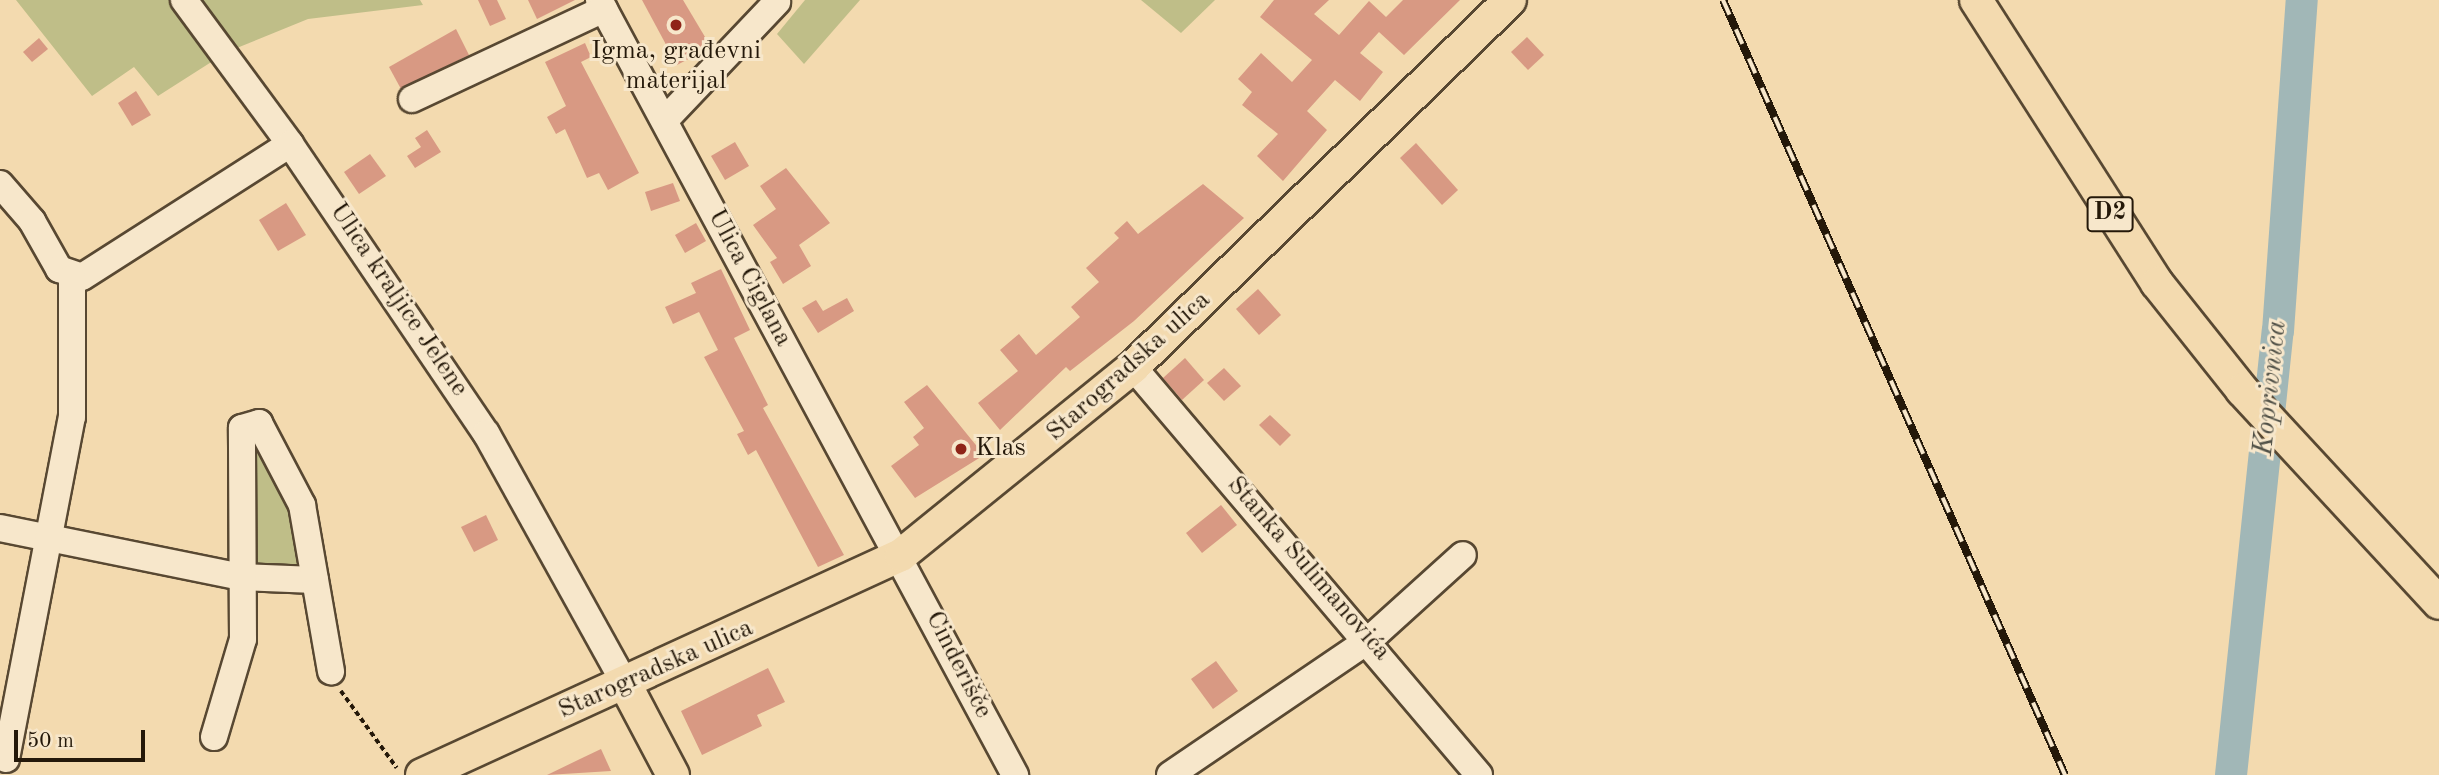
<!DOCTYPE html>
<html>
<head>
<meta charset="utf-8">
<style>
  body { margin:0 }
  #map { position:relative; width:2439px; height:775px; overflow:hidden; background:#f3daaf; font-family:"Old Standard TT",serif }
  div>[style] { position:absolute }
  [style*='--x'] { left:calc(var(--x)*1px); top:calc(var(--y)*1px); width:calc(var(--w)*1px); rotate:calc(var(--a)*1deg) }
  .green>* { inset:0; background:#bfbe88 }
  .river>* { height:32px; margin:-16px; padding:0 16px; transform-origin:16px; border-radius:16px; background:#a1b7b7 }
  .building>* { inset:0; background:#d89983 }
  .path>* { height:3.5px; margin-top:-1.75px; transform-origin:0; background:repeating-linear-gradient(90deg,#241809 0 5px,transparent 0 8.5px) }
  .roads { filter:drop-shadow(2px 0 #584832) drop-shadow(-2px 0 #584832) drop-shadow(0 2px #584832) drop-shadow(0 -2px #584832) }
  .minor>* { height:26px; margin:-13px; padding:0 13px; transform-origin:13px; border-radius:13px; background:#f7e7cb }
  .major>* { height:32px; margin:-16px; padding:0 16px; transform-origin:16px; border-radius:16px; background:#f3daaf }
  .rail>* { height:8px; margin-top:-4px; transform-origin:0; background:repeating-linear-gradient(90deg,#f7e7cb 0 16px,#241809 0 32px); box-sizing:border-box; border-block:2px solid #241809 }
  .dots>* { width:19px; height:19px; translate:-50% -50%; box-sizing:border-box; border:4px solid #f7e7cb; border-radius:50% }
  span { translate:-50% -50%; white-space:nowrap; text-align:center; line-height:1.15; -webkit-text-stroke:6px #f7e7cb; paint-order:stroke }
  .shield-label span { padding:2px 5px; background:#f7e7cb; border:2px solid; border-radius:5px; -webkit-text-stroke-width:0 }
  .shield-label { font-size:24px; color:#241809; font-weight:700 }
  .poi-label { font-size:26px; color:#241809 }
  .left { translate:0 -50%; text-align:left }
  .street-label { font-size:26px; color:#241809 }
  .water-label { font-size:28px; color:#505046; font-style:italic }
  .scale { position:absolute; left:14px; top:730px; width:131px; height:32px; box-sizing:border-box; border:4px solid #241809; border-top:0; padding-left:9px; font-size:21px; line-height:24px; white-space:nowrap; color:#241809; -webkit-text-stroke:5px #f7e7cb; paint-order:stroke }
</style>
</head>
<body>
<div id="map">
  <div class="green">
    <div style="clip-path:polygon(16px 0,420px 0,423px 5px,308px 19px,227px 52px,158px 96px,134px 67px,92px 96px)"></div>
    <div style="clip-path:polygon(805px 0,860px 0,804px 64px,777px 34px)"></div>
    <div style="clip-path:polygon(1141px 0,1215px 0,1181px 33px)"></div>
    <div style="clip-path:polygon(257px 438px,292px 506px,303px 564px,297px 570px,251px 566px,247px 445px)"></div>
  </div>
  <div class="river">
    <div style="--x:2231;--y:775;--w:446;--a:-84"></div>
    <div style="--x:2278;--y:331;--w:332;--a:-85.9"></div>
  </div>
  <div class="building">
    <div style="clip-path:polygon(478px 0,497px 0,506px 19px,490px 26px)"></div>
    <div style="clip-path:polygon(528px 0,575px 0,537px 19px)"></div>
    <div style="clip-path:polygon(642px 0,683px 0,711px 47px,677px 65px)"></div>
    <div style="clip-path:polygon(1274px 0,1329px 0,1314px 14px,1339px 35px,1369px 1px,1386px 17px,1403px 0,1460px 0,1404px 55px,1379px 32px,1360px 53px,1383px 72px,1360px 101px,1335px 80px,1307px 111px,1327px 130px,1283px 181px,1257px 156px,1278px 134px,1242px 105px,1252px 92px,1238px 79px,1261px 53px,1292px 82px,1312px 60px,1260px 17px)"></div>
    <div style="clip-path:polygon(456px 29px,469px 55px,401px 89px,389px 67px)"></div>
    <div style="clip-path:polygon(1527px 37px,1544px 55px,1528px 70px,1511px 52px)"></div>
    <div style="clip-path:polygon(39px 38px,48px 49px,32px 62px,23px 52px)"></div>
    <div style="clip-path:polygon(585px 43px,591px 57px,581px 62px,639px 173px,608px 190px,599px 173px,587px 178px,565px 129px,556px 134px,547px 117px,566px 106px,545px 62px)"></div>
    <div style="clip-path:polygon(136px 91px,151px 115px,132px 126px,118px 103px)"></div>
    <div style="clip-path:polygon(427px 130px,441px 152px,415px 168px,407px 156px,421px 147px,415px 138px)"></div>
    <div style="clip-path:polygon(735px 142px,749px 166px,725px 180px,711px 156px)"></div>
    <div style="clip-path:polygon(1416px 143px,1458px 190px,1442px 205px,1400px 158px)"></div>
    <div style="clip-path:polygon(370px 154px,386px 176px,359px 194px,344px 172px)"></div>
    <div style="clip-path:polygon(786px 168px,830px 223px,799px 245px,811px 266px,783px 284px,770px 262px,777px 258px,753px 225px,776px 209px,760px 186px)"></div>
    <div style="clip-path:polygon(673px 183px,680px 201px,651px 211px,645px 192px)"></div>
    <div style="clip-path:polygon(1203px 184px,1244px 218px,1134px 321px,1070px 371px,1066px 367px,1000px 430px,978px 403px,1018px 371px,1000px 350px,1019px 334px,1036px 355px,1080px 317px,1071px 307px,1099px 282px,1086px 268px,1119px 238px,1114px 233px,1127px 221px,1138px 234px)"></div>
    <div style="clip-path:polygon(286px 203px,306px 235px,278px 251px,259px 220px)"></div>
    <div style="clip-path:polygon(696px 223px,706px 241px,685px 253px,675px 235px)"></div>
    <div style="clip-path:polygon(721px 269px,750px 330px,734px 338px,768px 405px,763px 408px,844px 555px,818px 567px,756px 450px,748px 455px,737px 434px,744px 431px,704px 357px,718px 350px,699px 312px,673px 324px,665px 307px,696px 293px,691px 283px)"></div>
    <div style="clip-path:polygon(1258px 289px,1281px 315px,1259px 335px,1236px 309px)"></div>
    <div style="clip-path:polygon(847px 298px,854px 311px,818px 333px,802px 308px,816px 300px,823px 311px)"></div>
    <div style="clip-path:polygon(1185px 358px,1204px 380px,1182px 400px,1163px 378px)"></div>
    <div style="clip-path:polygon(1224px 368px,1241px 386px,1224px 401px,1207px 383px)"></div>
    <div style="clip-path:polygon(927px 385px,984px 455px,915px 498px,891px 466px,919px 445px,913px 437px,924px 428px,904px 402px)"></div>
    <div style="clip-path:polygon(1270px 415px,1291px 435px,1280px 446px,1259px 425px)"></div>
    <div style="clip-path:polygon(1221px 505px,1237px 525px,1202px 553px,1186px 533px)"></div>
    <div style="clip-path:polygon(486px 515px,498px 540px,474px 552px,461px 527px)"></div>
    <div style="clip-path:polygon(1216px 661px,1238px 691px,1213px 709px,1191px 679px)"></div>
    <div style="clip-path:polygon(768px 668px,785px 702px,757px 715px,762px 726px,702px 755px,681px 711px)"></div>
    <div style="clip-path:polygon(601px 749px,611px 771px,547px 775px,580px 759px)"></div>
  </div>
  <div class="path">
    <div style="--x:341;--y:691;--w:95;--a:54"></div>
  </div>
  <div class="roads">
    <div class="minor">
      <div style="--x:184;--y:0;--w:179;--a:53.6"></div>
      <div style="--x:599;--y:0;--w:880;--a:61.77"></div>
      <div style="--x:412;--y:99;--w:212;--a:-25.1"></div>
      <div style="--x:665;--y:120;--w:163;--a:-46.5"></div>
      <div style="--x:0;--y:184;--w:49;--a:49.1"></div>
      <div style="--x:32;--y:221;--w:55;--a:60.6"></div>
      <div style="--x:59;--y:269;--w:24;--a:19"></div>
      <div style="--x:82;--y:277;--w:247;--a:-32.6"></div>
      <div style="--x:290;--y:144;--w:349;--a:55.9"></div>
      <div style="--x:486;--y:433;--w:287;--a:61"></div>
      <div style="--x:1133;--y:367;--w:535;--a:49.7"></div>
      <div style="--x:0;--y:528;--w:245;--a:11.5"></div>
      <div style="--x:240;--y:577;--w:75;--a:2.3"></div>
      <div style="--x:214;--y:737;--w:102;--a:-73.5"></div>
      <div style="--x:243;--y:639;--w:211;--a:-90.3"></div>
      <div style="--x:242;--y:428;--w:18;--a:-16"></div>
      <div style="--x:259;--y:423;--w:93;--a:62.3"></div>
      <div style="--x:302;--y:505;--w:169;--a:80.1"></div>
      <div style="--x:6;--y:759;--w:348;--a:-79.1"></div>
      <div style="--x:72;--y:417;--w:139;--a:-90"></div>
      <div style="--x:1170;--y:775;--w:242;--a:-34.2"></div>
      <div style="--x:1370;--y:639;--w:125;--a:-42.1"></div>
    </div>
    <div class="major">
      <div style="--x:1976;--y:0;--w:336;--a:57.4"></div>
      <div style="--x:2157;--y:283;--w:137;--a:51.5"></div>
      <div style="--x:2242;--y:390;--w:290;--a:47.2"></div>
      <div style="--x:625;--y:684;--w:103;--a:62.2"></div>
      <div style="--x:422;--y:775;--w:527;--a:-24.67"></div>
      <div style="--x:901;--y:555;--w:299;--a:-39"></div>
      <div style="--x:1133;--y:367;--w:526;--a:-44.23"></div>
    </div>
  </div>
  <div class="rail">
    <div style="--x:1723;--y:0;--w:847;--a:66.19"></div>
  </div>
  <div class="dots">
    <div style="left:676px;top:25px;background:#8f2418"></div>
    <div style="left:961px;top:449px;background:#8f2418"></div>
  </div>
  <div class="shield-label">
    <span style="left:2110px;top:214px">D2</span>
  </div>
  <div class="poi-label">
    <span style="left:676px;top:67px">Igma, građevni<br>materijal</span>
    <span class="left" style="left:975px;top:449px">Klas</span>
  </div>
  <div class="street-label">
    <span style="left:749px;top:278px;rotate:62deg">Ulica Ciglana</span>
    <span style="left:398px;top:300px;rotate:56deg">Ulica kraljice Jelene</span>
    <span style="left:1129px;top:367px;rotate:-42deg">Starogradska ulica</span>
    <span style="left:1308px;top:569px;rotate:49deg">Stanka Sulimanovića</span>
    <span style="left:958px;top:665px;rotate:63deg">Cinderišče</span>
    <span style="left:656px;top:670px;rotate:-24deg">Starogradska ulica</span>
  </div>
  <div class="water-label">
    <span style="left:2271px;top:388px;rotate:-84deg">Koprivnica</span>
  </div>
  <div class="scale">50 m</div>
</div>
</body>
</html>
